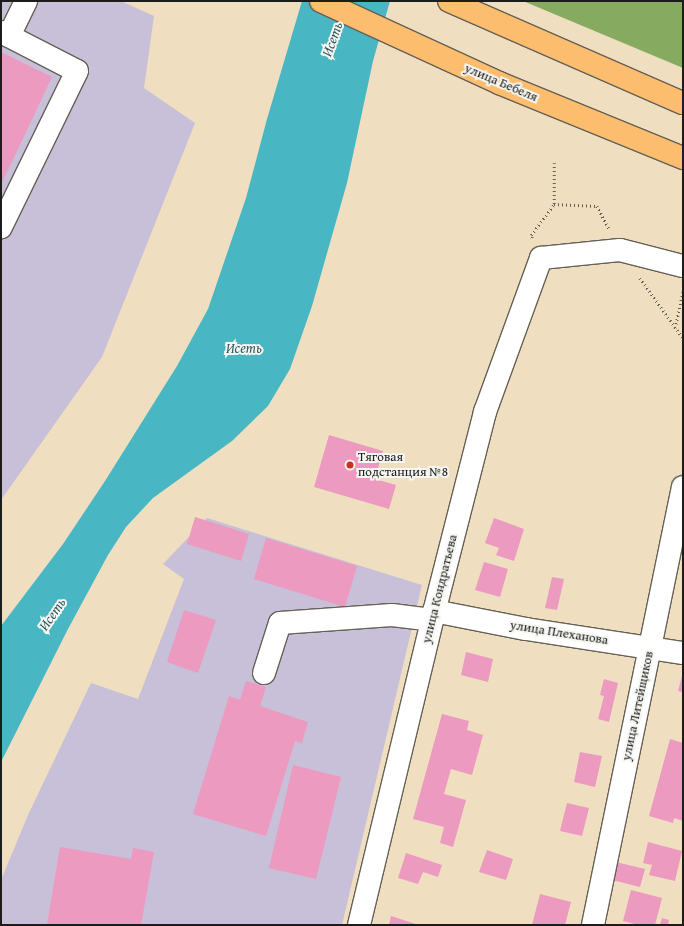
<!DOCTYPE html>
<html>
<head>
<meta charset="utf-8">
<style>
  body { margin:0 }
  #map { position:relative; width:684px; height:926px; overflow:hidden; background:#efdfc0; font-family:"Gentium Book Plus",serif }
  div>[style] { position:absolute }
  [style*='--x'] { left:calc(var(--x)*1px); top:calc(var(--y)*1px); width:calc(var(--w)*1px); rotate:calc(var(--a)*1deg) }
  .industrial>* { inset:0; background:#c8bfd8 }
  .forest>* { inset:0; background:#86ab60 }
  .water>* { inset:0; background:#49b6c4 }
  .building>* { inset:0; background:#ec9abf }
  .path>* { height:2.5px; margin-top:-1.25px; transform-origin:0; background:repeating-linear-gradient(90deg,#666055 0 1px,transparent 0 4px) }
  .roads { filter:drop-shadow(1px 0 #666055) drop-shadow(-1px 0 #666055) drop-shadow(0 1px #666055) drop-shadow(0 -1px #666055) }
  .minor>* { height:22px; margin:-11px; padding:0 11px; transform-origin:11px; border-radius:11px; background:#fff }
  .major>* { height:22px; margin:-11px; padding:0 11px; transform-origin:11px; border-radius:11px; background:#fcbd6f }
  .dots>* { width:11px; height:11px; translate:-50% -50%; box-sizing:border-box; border:2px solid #f6f6f2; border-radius:50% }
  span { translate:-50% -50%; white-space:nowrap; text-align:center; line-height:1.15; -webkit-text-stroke:4px #f6f6f2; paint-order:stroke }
  .street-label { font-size:13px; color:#1c1c1c }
  .poi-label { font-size:13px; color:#1c1c1c }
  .left { translate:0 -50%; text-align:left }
  .water-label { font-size:14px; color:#2e5a5f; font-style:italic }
  .frame { position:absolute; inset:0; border:2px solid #1c1c1c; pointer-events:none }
</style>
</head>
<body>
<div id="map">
  <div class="industrial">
    <div style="clip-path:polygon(1px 1px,121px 1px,154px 16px,144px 88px,195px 123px,102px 357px,1px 500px)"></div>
    <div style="clip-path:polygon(207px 518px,422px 585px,342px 925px,1px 925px,1px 880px,28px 815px,91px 683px,138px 699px,184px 579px,163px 564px)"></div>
  </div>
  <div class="forest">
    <div style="clip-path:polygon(523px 1px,683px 1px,683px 68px)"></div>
  </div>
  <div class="water">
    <div style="clip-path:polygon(302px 1px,390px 1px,373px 61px,347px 183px,312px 306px,290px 369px,268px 406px,232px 441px,153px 498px,126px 527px,108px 555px,68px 629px,1px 762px,1px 626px,63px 544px,105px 481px,177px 366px,208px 309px,246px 198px,267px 119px)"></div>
  </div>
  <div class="building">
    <div style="clip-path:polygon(1px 52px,52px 77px,1px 185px)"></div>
    <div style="clip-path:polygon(329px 435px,383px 451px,375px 479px,396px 485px,389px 509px,314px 487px)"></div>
    <div style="clip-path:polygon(195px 517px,249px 534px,241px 561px,187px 544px)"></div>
    <div style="clip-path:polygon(494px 518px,524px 529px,514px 561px,496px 555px,499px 548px,485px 543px)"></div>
    <div style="clip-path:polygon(266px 538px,357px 566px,345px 607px,254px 579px)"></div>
    <div style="clip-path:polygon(484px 562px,508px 569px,500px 597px,475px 590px)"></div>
    <div style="clip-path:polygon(552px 577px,564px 579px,557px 610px,545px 608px)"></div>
    <div style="clip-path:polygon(184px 610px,216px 620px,198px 673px,167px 662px)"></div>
    <div style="clip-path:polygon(466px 652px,493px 659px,488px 682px,461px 675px)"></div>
    <div style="clip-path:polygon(682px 676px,683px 676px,683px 692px,678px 691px)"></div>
    <div style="clip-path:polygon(604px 679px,618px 683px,609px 722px,598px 719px,604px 696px,600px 695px)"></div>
    <div style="clip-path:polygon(246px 681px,266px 687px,260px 706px,308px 722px,302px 743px,295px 741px,266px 836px,193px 814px,229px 696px,240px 700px)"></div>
    <div style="clip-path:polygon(442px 714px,469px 721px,467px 730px,483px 735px,472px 775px,451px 769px,444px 794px,466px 800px,453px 847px,440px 843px,444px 827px,413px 819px)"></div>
    <div style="clip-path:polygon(670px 739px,683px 743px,683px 821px,674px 818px,673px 823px,649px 816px)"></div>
    <div style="clip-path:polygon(580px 752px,602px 756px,595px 787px,574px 782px)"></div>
    <div style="clip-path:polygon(293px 765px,341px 777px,316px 879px,269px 868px)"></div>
    <div style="clip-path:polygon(567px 803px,589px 808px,582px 836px,560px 831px)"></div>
    <div style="clip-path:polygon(648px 842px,682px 851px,675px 881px,649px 875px,652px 865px,643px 863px)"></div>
    <div style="clip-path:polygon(60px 847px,131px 859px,133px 848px,154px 852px,141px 925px,47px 925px)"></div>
    <div style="clip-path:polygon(487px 850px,513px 859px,506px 880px,479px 872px)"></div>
    <div style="clip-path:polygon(406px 853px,442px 865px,438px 877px,423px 872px,418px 884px,398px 878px)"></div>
    <div style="clip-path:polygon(616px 862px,645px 869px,640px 887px,612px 880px)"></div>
    <div style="clip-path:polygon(631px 890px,662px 898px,655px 925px,638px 925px,623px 921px)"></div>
    <div style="clip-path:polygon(540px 894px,571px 902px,565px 925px,532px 925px)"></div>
    <div style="clip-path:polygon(391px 916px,419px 925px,389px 925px)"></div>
    <div style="clip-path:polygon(662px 918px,669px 920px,668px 925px,660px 925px)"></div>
  </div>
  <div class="path">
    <div style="--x:554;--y:204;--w:41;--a:-90"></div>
    <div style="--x:532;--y:238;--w:3;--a:-108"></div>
    <div style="--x:531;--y:235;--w:39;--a:-53"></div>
    <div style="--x:554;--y:204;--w:43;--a:2.7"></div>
    <div style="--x:597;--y:206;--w:27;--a:62"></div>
    <div style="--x:640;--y:278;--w:74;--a:54.4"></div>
    <div style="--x:675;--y:328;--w:38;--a:-78"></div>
  </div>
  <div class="roads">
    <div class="minor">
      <div style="--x:1;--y:32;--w:85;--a:27.2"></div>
      <div style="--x:77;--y:71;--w:174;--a:116"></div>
      <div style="--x:9;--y:36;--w:39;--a:-64"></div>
      <div style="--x:434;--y:611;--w:94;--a:11.1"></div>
      <div style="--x:526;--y:629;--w:159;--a:8.7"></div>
      <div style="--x:264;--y:673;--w:52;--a:-72.3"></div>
      <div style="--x:280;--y:623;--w:112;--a:-4.1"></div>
      <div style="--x:392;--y:615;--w:40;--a:7.1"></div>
      <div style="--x:359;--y:925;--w:314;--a:-76.5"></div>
      <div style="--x:432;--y:620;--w:215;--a:-75.7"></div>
      <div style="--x:485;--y:412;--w:164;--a:-70"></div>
      <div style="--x:541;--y:258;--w:79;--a:-5.8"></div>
      <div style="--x:620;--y:250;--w:65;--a:14.3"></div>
      <div style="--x:593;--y:925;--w:447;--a:-78.4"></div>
    </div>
    <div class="major">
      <div style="--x:321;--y:1;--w:196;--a:24.7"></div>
      <div style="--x:499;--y:83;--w:199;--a:22.2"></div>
      <div style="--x:449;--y:1;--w:255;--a:23.6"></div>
    </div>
  </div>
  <div class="dots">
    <div style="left:350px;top:465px;background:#c8321e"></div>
  </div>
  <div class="street-label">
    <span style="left:501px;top:83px;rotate:23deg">улица Бебеля</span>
    <span style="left:440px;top:589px;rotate:-76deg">улица Кондратьева</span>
    <span style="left:559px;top:633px;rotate:9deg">улица Плеханова</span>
    <span style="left:638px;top:706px;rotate:-78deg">улица Литейщиков</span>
  </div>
  <div class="poi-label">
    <span class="left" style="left:358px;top:465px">Тяговая<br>подстанция №8</span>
  </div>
  <div class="water-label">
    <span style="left:332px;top:39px;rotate:-70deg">Исеть</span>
    <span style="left:244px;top:348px">Исеть</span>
    <span style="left:52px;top:614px;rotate:-56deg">Исеть</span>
  </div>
  <div class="frame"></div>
</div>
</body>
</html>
